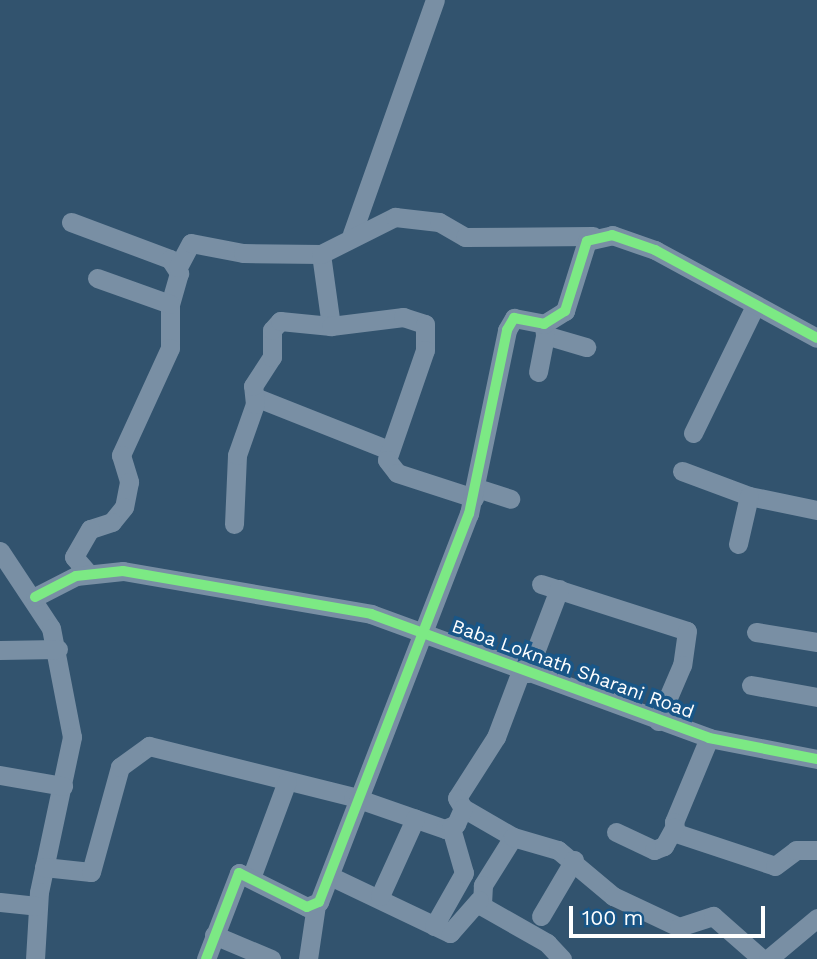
<!DOCTYPE html>
<html>
<head>
<meta charset="utf-8">
<style>
  body { margin:0 }
  #map { position:relative; width:817px; height:959px; overflow:hidden; background:#32536e; font-family:"Work Sans",sans-serif }
  div>[style] { position:absolute }
  [style*='--x'] { left:calc(var(--x)*1px); top:calc(var(--y)*1px); width:calc(var(--w)*1px); rotate:calc(var(--a)*1deg) }
  .minor>* { height:19px; margin:-9.5px; padding:0 9.5px; transform-origin:9.5px; border-radius:9.5px; background:#798fa4 }
  .cycleway>* { height:10px; margin:-5px; padding:0 5px; transform-origin:5px; border-radius:5px; background:#7ce984 }
  span { translate:-50% -50%; white-space:nowrap; text-align:center; line-height:1.15; -webkit-text-stroke:7px #195687; paint-order:stroke }
  .street-label { font-size:19px; color:#fff }
  .scale { position:absolute; left:569px; top:906px; width:196px; height:32px; box-sizing:border-box; border:4px solid #fff; border-top:0; padding-left:9px; font-size:21px; line-height:24px; white-space:nowrap; color:#fff; -webkit-text-stroke:5px #195687; paint-order:stroke }
</style>
</head>
<body>
<div id="map">
  <div class="minor">
    <div style="--x:71;--y:222;--w:106;--a:20.5"></div>
    <div style="--x:170;--y:259;--w:17;--a:57"></div>
    <div style="--x:179;--y:273;--w:32;--a:106"></div>
    <div style="--x:170;--y:304;--w:44;--a:90"></div>
    <div style="--x:170;--y:348;--w:118;--a:114.6"></div>
    <div style="--x:121;--y:455;--w:28;--a:73"></div>
    <div style="--x:129;--y:482;--w:25;--a:101"></div>
    <div style="--x:124;--y:507;--w:19;--a:129"></div>
    <div style="--x:112;--y:522;--w:23;--a:162"></div>
    <div style="--x:90;--y:529;--w:32;--a:120"></div>
    <div style="--x:74;--y:557;--w:21;--a:49"></div>
    <div style="--x:352;--y:234;--w:248;--a:-70.5"></div>
    <div style="--x:321;--y:254;--w:73;--a:82.1"></div>
    <div style="--x:178;--y:267;--w:27;--a:-62"></div>
    <div style="--x:191;--y:243;--w:53;--a:10.9"></div>
    <div style="--x:243;--y:253;--w:78;--a:0.7"></div>
    <div style="--x:321;--y:254;--w:83;--a:-26.6"></div>
    <div style="--x:395;--y:217;--w:44;--a:6.5"></div>
    <div style="--x:439;--y:222;--w:30;--a:30"></div>
    <div style="--x:465;--y:237;--w:128;--a:-0.4"></div>
    <div style="--x:97;--y:278;--w:77;--a:19.6"></div>
    <div style="--x:544;--y:324;--w:11;--a:85"></div>
    <div style="--x:545;--y:335;--w:43;--a:16.3"></div>
    <div style="--x:538;--y:372;--w:38;--a:-79"></div>
    <div style="--x:255;--y:397;--w:144;--a:21.6"></div>
    <div style="--x:693;--y:433;--w:139;--a:-64"></div>
    <div style="--x:682;--y:471;--w:72;--a:20.5"></div>
    <div style="--x:749;--y:496;--w:69;--a:11.6"></div>
    <div style="--x:477;--y:488;--w:35;--a:18"></div>
    <div style="--x:234;--y:524;--w:69;--a:-87.5"></div>
    <div style="--x:237;--y:455;--w:54;--a:-70.6"></div>
    <div style="--x:255;--y:404;--w:18;--a:-96"></div>
    <div style="--x:253;--y:386;--w:35;--a:-57"></div>
    <div style="--x:272;--y:357;--w:27;--a:-90"></div>
    <div style="--x:272;--y:330;--w:12;--a:-48"></div>
    <div style="--x:280;--y:321;--w:51;--a:5.6"></div>
    <div style="--x:331;--y:326;--w:73;--a:-7.1"></div>
    <div style="--x:403;--y:317;--w:23;--a:18"></div>
    <div style="--x:425;--y:324;--w:26;--a:90"></div>
    <div style="--x:425;--y:350;--w:116;--a:109.1"></div>
    <div style="--x:387;--y:460;--w:16;--a:52"></div>
    <div style="--x:397;--y:473;--w:81;--a:18"></div>
    <div style="--x:738;--y:544;--w:49;--a:-77.1"></div>
    <div style="--x:0;--y:551;--w:92;--a:56.5"></div>
    <div style="--x:51;--y:628;--w:111;--a:79.1"></div>
    <div style="--x:72;--y:737;--w:158;--a:102"></div>
    <div style="--x:39;--y:892;--w:67;--a:93.4"></div>
    <div style="--x:541;--y:584;--w:153;--a:17.8"></div>
    <div style="--x:687;--y:631;--w:34;--a:98"></div>
    <div style="--x:682;--y:665;--w:61;--a:113.2"></div>
    <div style="--x:35;--y:597;--w:46;--a:-27.1"></div>
    <div style="--x:76;--y:576;--w:47;--a:-6.1"></div>
    <div style="--x:123;--y:571;--w:252;--a:9.8"></div>
    <div style="--x:371;--y:614;--w:360;--a:20.1"></div>
    <div style="--x:709;--y:738;--w:110;--a:11"></div>
    <div style="--x:756;--y:632;--w:62;--a:9.3"></div>
    <div style="--x:0;--y:650;--w:58;--a:-1"></div>
    <div style="--x:521;--y:671;--w:71;--a:110.7"></div>
    <div style="--x:496;--y:737;--w:72;--a:122.6"></div>
    <div style="--x:457;--y:798;--w:12;--a:59"></div>
    <div style="--x:463;--y:808;--w:58;--a:30.1"></div>
    <div style="--x:513;--y:837;--w:57;--a:122"></div>
    <div style="--x:483;--y:885;--w:21;--a:93"></div>
    <div style="--x:482;--y:906;--w:75;--a:29.6"></div>
    <div style="--x:547;--y:943;--w:22;--a:47"></div>
    <div style="--x:527;--y:673;--w:90;--a:-69.1"></div>
    <div style="--x:751;--y:685;--w:67;--a:10.3"></div>
    <div style="--x:709;--y:738;--w:91;--a:112.6"></div>
    <div style="--x:674;--y:822;--w:11;--a:80"></div>
    <div style="--x:676;--y:833;--w:104;--a:18.4"></div>
    <div style="--x:775;--y:866;--w:26;--a:-37"></div>
    <div style="--x:796;--y:850;--w:21;--a:0"></div>
    <div style="--x:0;--y:775;--w:64;--a:9.9"></div>
    <div style="--x:616;--y:832;--w:42;--a:25.3"></div>
    <div style="--x:654;--y:850;--w:11;--a:-22"></div>
    <div style="--x:664;--y:846;--w:21;--a:-61"></div>
    <div style="--x:513;--y:837;--w:47;--a:16.1"></div>
    <div style="--x:558;--y:850;--w:72;--a:39.9"></div>
    <div style="--x:613;--y:896;--w:73;--a:25.2"></div>
    <div style="--x:679;--y:927;--w:36;--a:-18"></div>
    <div style="--x:713;--y:916;--w:65;--a:41.3"></div>
    <div style="--x:44;--y:867;--w:47;--a:6.1"></div>
    <div style="--x:91;--y:872;--w:109;--a:-74.6"></div>
    <div style="--x:120;--y:767;--w:36;--a:-36"></div>
    <div style="--x:149;--y:746;--w:210;--a:14"></div>
    <div style="--x:353;--y:797;--w:97;--a:19.2"></div>
    <div style="--x:445;--y:829;--w:12;--a:-24"></div>
    <div style="--x:456;--y:824;--w:17;--a:-66"></div>
    <div style="--x:330;--y:876;--w:133;--a:25.4"></div>
    <div style="--x:450;--y:933;--w:44;--a:-48.7"></div>
    <div style="--x:251;--y:878;--w:103;--a:-69.6"></div>
    <div style="--x:380;--y:896;--w:85;--a:-65.6"></div>
    <div style="--x:0;--y:902;--w:37;--a:6"></div>
    <div style="--x:541;--y:916;--w:65;--a:-59.5"></div>
    <div style="--x:434;--y:926;--w:61;--a:-60.5"></div>
    <div style="--x:464;--y:873;--w:47;--a:-106.1"></div>
    <div style="--x:214;--y:935;--w:62;--a:22.8"></div>
    <div style="--x:206;--y:959;--w:92;--a:-69"></div>
    <div style="--x:239;--y:873;--w:76;--a:26.6"></div>
    <div style="--x:307;--y:907;--w:13;--a:-23"></div>
    <div style="--x:319;--y:902;--w:416;--a:-68.9"></div>
    <div style="--x:469;--y:514;--w:188;--a:-78.3"></div>
    <div style="--x:507;--y:330;--w:14;--a:-60"></div>
    <div style="--x:514;--y:318;--w:31;--a:11"></div>
    <div style="--x:544;--y:324;--w:25;--a:-32"></div>
    <div style="--x:565;--y:311;--w:73;--a:-72.6"></div>
    <div style="--x:587;--y:241;--w:26;--a:-13"></div>
    <div style="--x:612;--y:235;--w:46;--a:19.2"></div>
    <div style="--x:655;--y:250;--w:184;--a:28.5"></div>
    <div style="--x:308;--y:959;--w:55;--a:-81.6"></div>
    <div style="--x:768;--y:959;--w:64;--a:-39.9"></div>
  </div>
  <div class="cycleway">
    <div style="--x:35;--y:597;--w:46;--a:-27.1"></div>
    <div style="--x:76;--y:576;--w:47;--a:-6.1"></div>
    <div style="--x:123;--y:571;--w:252;--a:9.8"></div>
    <div style="--x:371;--y:614;--w:360;--a:20.1"></div>
    <div style="--x:709;--y:738;--w:110;--a:11"></div>
    <div style="--x:206;--y:959;--w:92;--a:-69"></div>
    <div style="--x:239;--y:873;--w:76;--a:26.6"></div>
    <div style="--x:307;--y:907;--w:13;--a:-23"></div>
    <div style="--x:319;--y:902;--w:416;--a:-68.9"></div>
    <div style="--x:469;--y:514;--w:188;--a:-78.3"></div>
    <div style="--x:507;--y:330;--w:14;--a:-60"></div>
    <div style="--x:514;--y:318;--w:31;--a:11"></div>
    <div style="--x:544;--y:324;--w:25;--a:-32"></div>
    <div style="--x:565;--y:311;--w:73;--a:-72.6"></div>
    <div style="--x:587;--y:241;--w:26;--a:-13"></div>
    <div style="--x:612;--y:235;--w:46;--a:19.2"></div>
    <div style="--x:655;--y:250;--w:184;--a:28.5"></div>
  </div>
  <div class="street-label">
    <span style="left:573px;top:669px;rotate:20deg">Baba Loknath Sharani Road</span>
  </div>
  <div class="scale">100 m</div>
</div>
</body>
</html>
